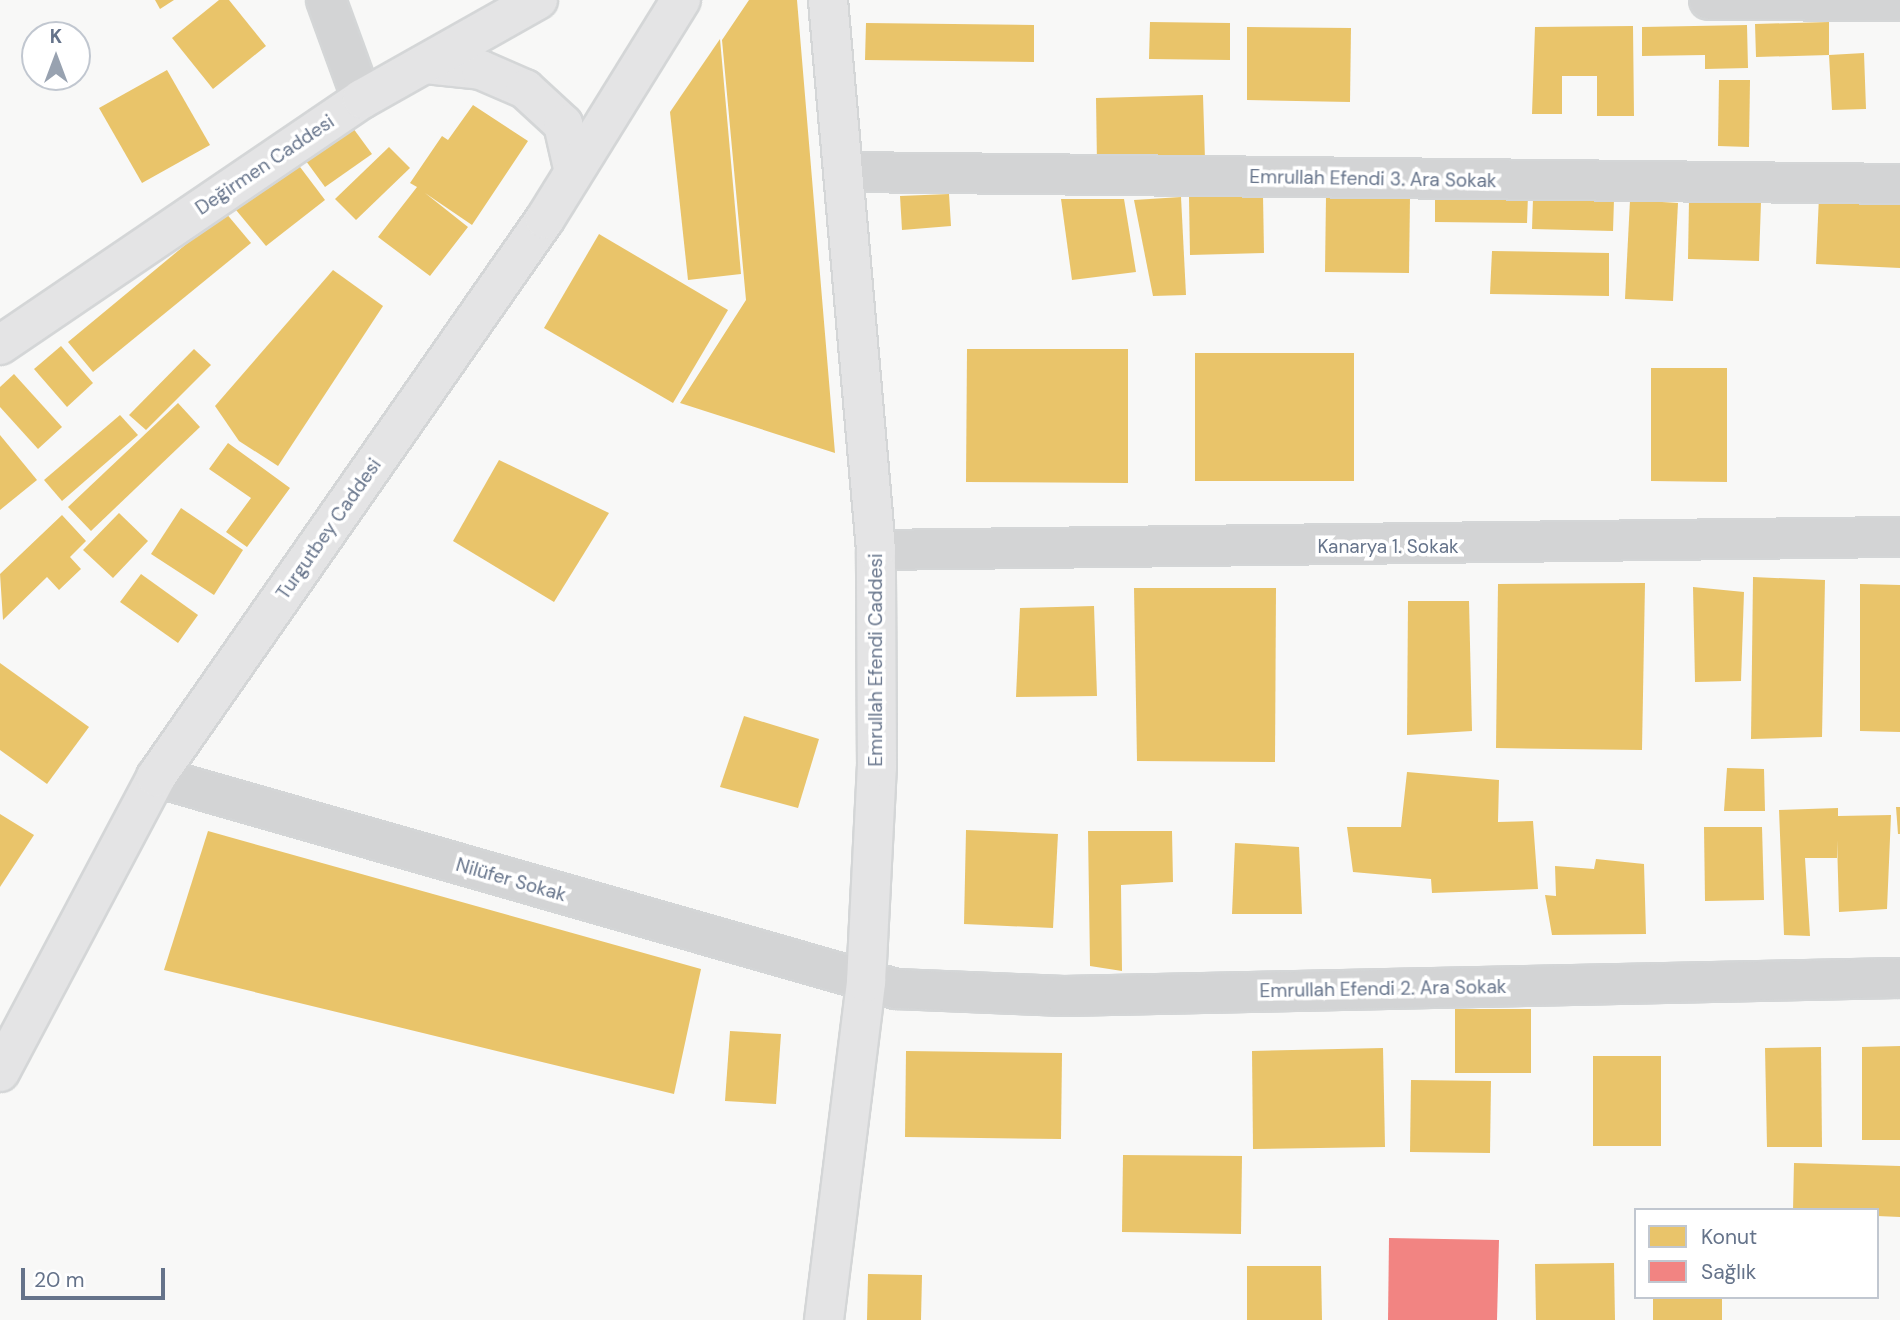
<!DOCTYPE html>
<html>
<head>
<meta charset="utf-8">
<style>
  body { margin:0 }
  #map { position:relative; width:1900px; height:1320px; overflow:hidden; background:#f8f8f7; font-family:"DM Sans",sans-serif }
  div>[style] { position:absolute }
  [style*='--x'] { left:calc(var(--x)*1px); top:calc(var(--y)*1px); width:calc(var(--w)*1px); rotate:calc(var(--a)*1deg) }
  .homes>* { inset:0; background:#e9c46a }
  .health>* { inset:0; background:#f28482 }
  .roads { filter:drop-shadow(2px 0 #d4d6d7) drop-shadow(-2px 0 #d4d6d7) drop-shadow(0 2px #d4d6d7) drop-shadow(0 -2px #d4d6d7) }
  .minor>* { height:38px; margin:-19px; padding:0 19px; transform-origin:19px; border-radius:19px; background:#d3d4d5 }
  .secondary>* { height:38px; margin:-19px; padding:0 19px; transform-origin:19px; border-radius:19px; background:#e4e4e5 }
  .primary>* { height:38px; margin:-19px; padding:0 19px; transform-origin:19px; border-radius:19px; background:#e4e4e5 }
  span { translate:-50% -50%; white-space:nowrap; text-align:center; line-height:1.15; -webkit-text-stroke:7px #fff; paint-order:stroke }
  .street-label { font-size:19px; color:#65738a }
  .legend { position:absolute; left:1634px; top:1208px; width:245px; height:91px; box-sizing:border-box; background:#fff; border:2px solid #c1c7d0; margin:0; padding:9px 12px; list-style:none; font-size:21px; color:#65738a }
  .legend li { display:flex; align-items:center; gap:14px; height:35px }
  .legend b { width:35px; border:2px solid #c1c7d0 }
  .north { position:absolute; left:21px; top:21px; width:70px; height:70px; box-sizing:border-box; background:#fff; border:2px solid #c1c7d0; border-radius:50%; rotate:0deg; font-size:19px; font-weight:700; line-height:28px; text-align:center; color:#65738a }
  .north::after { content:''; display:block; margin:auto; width:24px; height:32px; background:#98a2b0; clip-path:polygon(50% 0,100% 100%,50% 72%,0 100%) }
  .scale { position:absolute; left:21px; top:1268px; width:144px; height:32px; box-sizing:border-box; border:4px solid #65738a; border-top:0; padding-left:9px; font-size:21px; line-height:24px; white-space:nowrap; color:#65738a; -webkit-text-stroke:5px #fff; paint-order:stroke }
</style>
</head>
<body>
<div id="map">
  <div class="homes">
    <div style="clip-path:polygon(155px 0,174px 0,160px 9px)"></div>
    <div style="clip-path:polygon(219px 0,229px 0,266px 46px,213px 89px,172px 38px)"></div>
    <div style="clip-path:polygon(749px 0,797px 0,835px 453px,680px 403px,746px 300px,722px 40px)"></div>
    <div style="clip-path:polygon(1150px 22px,1230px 23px,1230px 60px,1149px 59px)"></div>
    <div style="clip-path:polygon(1829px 22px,1829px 55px,1864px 53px,1866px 109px,1832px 110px,1829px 55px,1756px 57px,1755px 24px)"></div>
    <div style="clip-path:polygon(866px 23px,1034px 25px,1034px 62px,865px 60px)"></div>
    <div style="clip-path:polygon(1747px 25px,1748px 68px,1705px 69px,1705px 55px,1642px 56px,1642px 27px)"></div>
    <div style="clip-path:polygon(1633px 26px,1634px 116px,1597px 116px,1597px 76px,1562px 76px,1562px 114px,1532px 114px,1535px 27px)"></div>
    <div style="clip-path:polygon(1247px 27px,1351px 28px,1350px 102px,1247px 100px)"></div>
    <div style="clip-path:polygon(720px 39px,741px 274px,688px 280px,670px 112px)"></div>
    <div style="clip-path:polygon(167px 70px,210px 145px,142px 183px,99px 108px)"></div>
    <div style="clip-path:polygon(1719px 80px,1750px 80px,1749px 147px,1718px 146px)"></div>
    <div style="clip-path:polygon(1203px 95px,1205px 160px,1097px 164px,1096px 98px)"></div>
    <div style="clip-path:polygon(473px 105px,528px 141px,472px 225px,425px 193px,468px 227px,430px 276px,378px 237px,417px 187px,410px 183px,442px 136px,448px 140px)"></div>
    <div style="clip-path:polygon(353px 128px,372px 154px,325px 187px,306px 161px)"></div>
    <div style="clip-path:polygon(389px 147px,410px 168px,356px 220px,335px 199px)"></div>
    <div style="clip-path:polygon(297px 163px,325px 200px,266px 246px,236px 210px)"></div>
    <div style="clip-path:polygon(949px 194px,951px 226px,902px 230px,900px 196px)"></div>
    <div style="clip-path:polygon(1263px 195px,1264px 253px,1190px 255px,1189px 197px)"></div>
    <div style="clip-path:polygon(1435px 195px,1528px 195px,1527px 223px,1435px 222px)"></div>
    <div style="clip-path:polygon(1326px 196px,1410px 197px,1409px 273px,1325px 272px)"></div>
    <div style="clip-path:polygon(1819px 196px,1900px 200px,1900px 268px,1816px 264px)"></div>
    <div style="clip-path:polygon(1181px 197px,1186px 295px,1153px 296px,1134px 200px)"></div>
    <div style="clip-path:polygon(1061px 199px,1124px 199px,1136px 272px,1072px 280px)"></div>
    <div style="clip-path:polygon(1533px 199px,1614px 200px,1613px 231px,1532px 229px)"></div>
    <div style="clip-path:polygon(1630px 200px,1678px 203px,1673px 301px,1625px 299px)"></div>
    <div style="clip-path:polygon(1689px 200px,1761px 202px,1759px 261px,1688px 259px)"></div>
    <div style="clip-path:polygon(225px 212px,251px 243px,93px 372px,68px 342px)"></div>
    <div style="clip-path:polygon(599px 234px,728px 310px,673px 403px,544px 328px)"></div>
    <div style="clip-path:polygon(1492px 251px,1609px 253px,1609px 296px,1490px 294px)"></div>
    <div style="clip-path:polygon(333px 270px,383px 306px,278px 466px,239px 441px,215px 406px)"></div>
    <div style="clip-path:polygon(61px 346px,93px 383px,67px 407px,34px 369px)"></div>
    <div style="clip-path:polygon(194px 349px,211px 365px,146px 430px,129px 415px)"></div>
    <div style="clip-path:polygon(967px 349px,1128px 349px,1128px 483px,966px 482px)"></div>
    <div style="clip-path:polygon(1195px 353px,1354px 353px,1354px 481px,1195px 481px)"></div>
    <div style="clip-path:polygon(1651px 368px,1727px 368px,1727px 482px,1651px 481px)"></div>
    <div style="clip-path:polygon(14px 374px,62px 427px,38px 449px,0 407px,0 387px)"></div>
    <div style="clip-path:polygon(178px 403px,200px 427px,91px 531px,68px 507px)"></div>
    <div style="clip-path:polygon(120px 415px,138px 435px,62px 501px,44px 480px)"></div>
    <div style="clip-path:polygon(0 435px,37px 480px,0 510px)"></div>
    <div style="clip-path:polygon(228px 443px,290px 488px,247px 547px,226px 532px,251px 498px,209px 469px)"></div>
    <div style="clip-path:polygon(499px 460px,609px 513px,554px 602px,453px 541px)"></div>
    <div style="clip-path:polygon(181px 508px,243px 550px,214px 595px,151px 554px)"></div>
    <div style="clip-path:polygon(119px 513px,148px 541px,113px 578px,83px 550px)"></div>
    <div style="clip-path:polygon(62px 515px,86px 541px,70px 557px,81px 569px,59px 590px,47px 577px,3px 620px,0 574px)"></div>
    <div style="clip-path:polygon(141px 574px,198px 615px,178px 643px,120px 602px)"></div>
    <div style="clip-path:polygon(1753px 577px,1825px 580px,1822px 737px,1751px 739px)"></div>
    <div style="clip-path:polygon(1645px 583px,1642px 750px,1496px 748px,1498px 584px)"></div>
    <div style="clip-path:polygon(1860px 584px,1900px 585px,1900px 732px,1860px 731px)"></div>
    <div style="clip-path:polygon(1693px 587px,1744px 592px,1741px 681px,1695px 682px)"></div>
    <div style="clip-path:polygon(1134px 588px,1276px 588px,1275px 762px,1137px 761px)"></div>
    <div style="clip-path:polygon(1408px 601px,1469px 601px,1472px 731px,1407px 735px)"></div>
    <div style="clip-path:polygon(1094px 606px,1097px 696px,1016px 697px,1020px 608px)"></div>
    <div style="clip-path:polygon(0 663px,89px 727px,47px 784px,0 750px)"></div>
    <div style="clip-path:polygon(744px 716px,819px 739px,798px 808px,720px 787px)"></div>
    <div style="clip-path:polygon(1727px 768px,1764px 769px,1765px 811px,1724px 811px)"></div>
    <div style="clip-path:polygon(1407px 772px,1499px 780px,1498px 822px,1533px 821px,1538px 889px,1432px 893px,1431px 879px,1353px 872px,1347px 827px,1401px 827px)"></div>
    <div style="clip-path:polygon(1896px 807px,1900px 807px,1900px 834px,1898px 834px)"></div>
    <div style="clip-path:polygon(1838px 808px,1838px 816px,1891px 815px,1887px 909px,1839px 912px,1837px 840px,1837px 858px,1805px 858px,1810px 936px,1784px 935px,1779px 810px)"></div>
    <div style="clip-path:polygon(0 814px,34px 835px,0 887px)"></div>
    <div style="clip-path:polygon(1704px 827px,1762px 827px,1764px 900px,1705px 901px)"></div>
    <div style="clip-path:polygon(966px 830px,1058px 834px,1053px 928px,964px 924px)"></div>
    <div style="clip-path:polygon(208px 831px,701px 969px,674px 1094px,164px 970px)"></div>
    <div style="clip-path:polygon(1088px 831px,1172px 831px,1173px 882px,1121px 885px,1122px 971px,1090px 966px)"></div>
    <div style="clip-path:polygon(1235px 843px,1299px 847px,1302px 914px,1232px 914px)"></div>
    <div style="clip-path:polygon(1596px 859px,1644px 864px,1646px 934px,1552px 935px,1545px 895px,1556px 896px,1555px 866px,1594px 869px)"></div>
    <div style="clip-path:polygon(1455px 1009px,1531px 1009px,1531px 1073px,1455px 1073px)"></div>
    <div style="clip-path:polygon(730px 1031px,781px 1034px,776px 1104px,725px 1101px)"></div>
    <div style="clip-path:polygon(1900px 1046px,1900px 1140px,1862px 1140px,1862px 1047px)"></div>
    <div style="clip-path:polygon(1821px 1047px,1822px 1147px,1767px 1147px,1765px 1048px)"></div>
    <div style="clip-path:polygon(1383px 1048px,1385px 1147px,1253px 1149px,1252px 1051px)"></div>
    <div style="clip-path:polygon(906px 1051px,1062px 1053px,1061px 1139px,905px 1137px)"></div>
    <div style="clip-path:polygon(1593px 1056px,1661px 1056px,1661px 1146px,1593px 1146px)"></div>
    <div style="clip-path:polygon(1411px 1080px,1491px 1081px,1490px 1153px,1410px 1152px)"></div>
    <div style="clip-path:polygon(1123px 1155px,1242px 1156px,1241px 1234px,1122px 1232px)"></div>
    <div style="clip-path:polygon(1794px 1163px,1900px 1166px,1900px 1217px,1877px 1216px,1877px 1210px,1793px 1210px)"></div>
    <div style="clip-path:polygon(1614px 1263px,1615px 1320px,1536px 1320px,1535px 1264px)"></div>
    <div style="clip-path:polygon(1247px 1266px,1321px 1266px,1322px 1320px,1247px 1320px)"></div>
    <div style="clip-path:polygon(868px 1274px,922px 1275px,921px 1320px,867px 1320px)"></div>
    <div style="clip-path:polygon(1653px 1297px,1722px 1297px,1722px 1320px,1653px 1320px)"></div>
  </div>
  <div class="health">
    <div style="clip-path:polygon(1389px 1238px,1499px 1240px,1497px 1320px,1388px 1320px)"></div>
  </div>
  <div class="roads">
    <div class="minor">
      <div style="--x:326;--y:0;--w:105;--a:70"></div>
      <div style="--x:1709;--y:0;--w:191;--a:0.3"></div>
      <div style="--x:847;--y:172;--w:1053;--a:0.65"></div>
      <div style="--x:876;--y:550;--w:1024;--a:-0.73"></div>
      <div style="--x:156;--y:777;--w:770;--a:15.99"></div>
      <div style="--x:896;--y:989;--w:168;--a:2.4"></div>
      <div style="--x:1064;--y:996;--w:836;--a:-1.23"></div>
    </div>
    <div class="secondary">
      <div style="--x:824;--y:1320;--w:341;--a:-82.9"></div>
      <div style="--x:866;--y:982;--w:215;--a:-87.1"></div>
      <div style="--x:877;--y:767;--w:217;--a:-90.3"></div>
      <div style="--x:876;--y:550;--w:552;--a:-94.99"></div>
    </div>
    <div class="primary">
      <div style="--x:426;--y:64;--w:55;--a:6.2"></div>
      <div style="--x:481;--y:70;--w:48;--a:23.4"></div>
      <div style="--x:525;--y:89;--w:52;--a:42.6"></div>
      <div style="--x:563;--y:124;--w:45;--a:77.2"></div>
      <div style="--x:0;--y:345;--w:438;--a:-34.2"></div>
      <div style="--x:362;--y:99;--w:202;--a:-29.4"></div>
      <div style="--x:0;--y:1072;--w:334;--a:-62.1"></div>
      <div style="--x:156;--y:777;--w:680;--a:-55.12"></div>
      <div style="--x:545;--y:219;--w:258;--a:-58.2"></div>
    </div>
  </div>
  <div class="street-label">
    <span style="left:265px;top:165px;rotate:-34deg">Değirmen Caddesi</span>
    <span style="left:1373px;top:179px;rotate:1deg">Emrullah Efendi 3. Ara Sokak</span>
    <span style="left:329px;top:529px;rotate:-55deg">Turgutbey Caddesi</span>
    <span style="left:1388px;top:547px">Kanarya 1. Sokak</span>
    <span style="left:876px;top:660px;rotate:-90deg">Emrullah Efendi Caddesi</span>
    <span style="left:511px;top:880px;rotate:16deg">Nilüfer Sokak</span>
    <span style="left:1383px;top:989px;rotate:-1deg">Emrullah Efendi 2. Ara Sokak</span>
  </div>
  <ul class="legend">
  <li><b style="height:19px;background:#e9c46a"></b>Konut</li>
  <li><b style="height:19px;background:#f28482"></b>Sağlık</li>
  </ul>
  <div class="north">K</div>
  <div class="scale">20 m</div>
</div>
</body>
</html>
